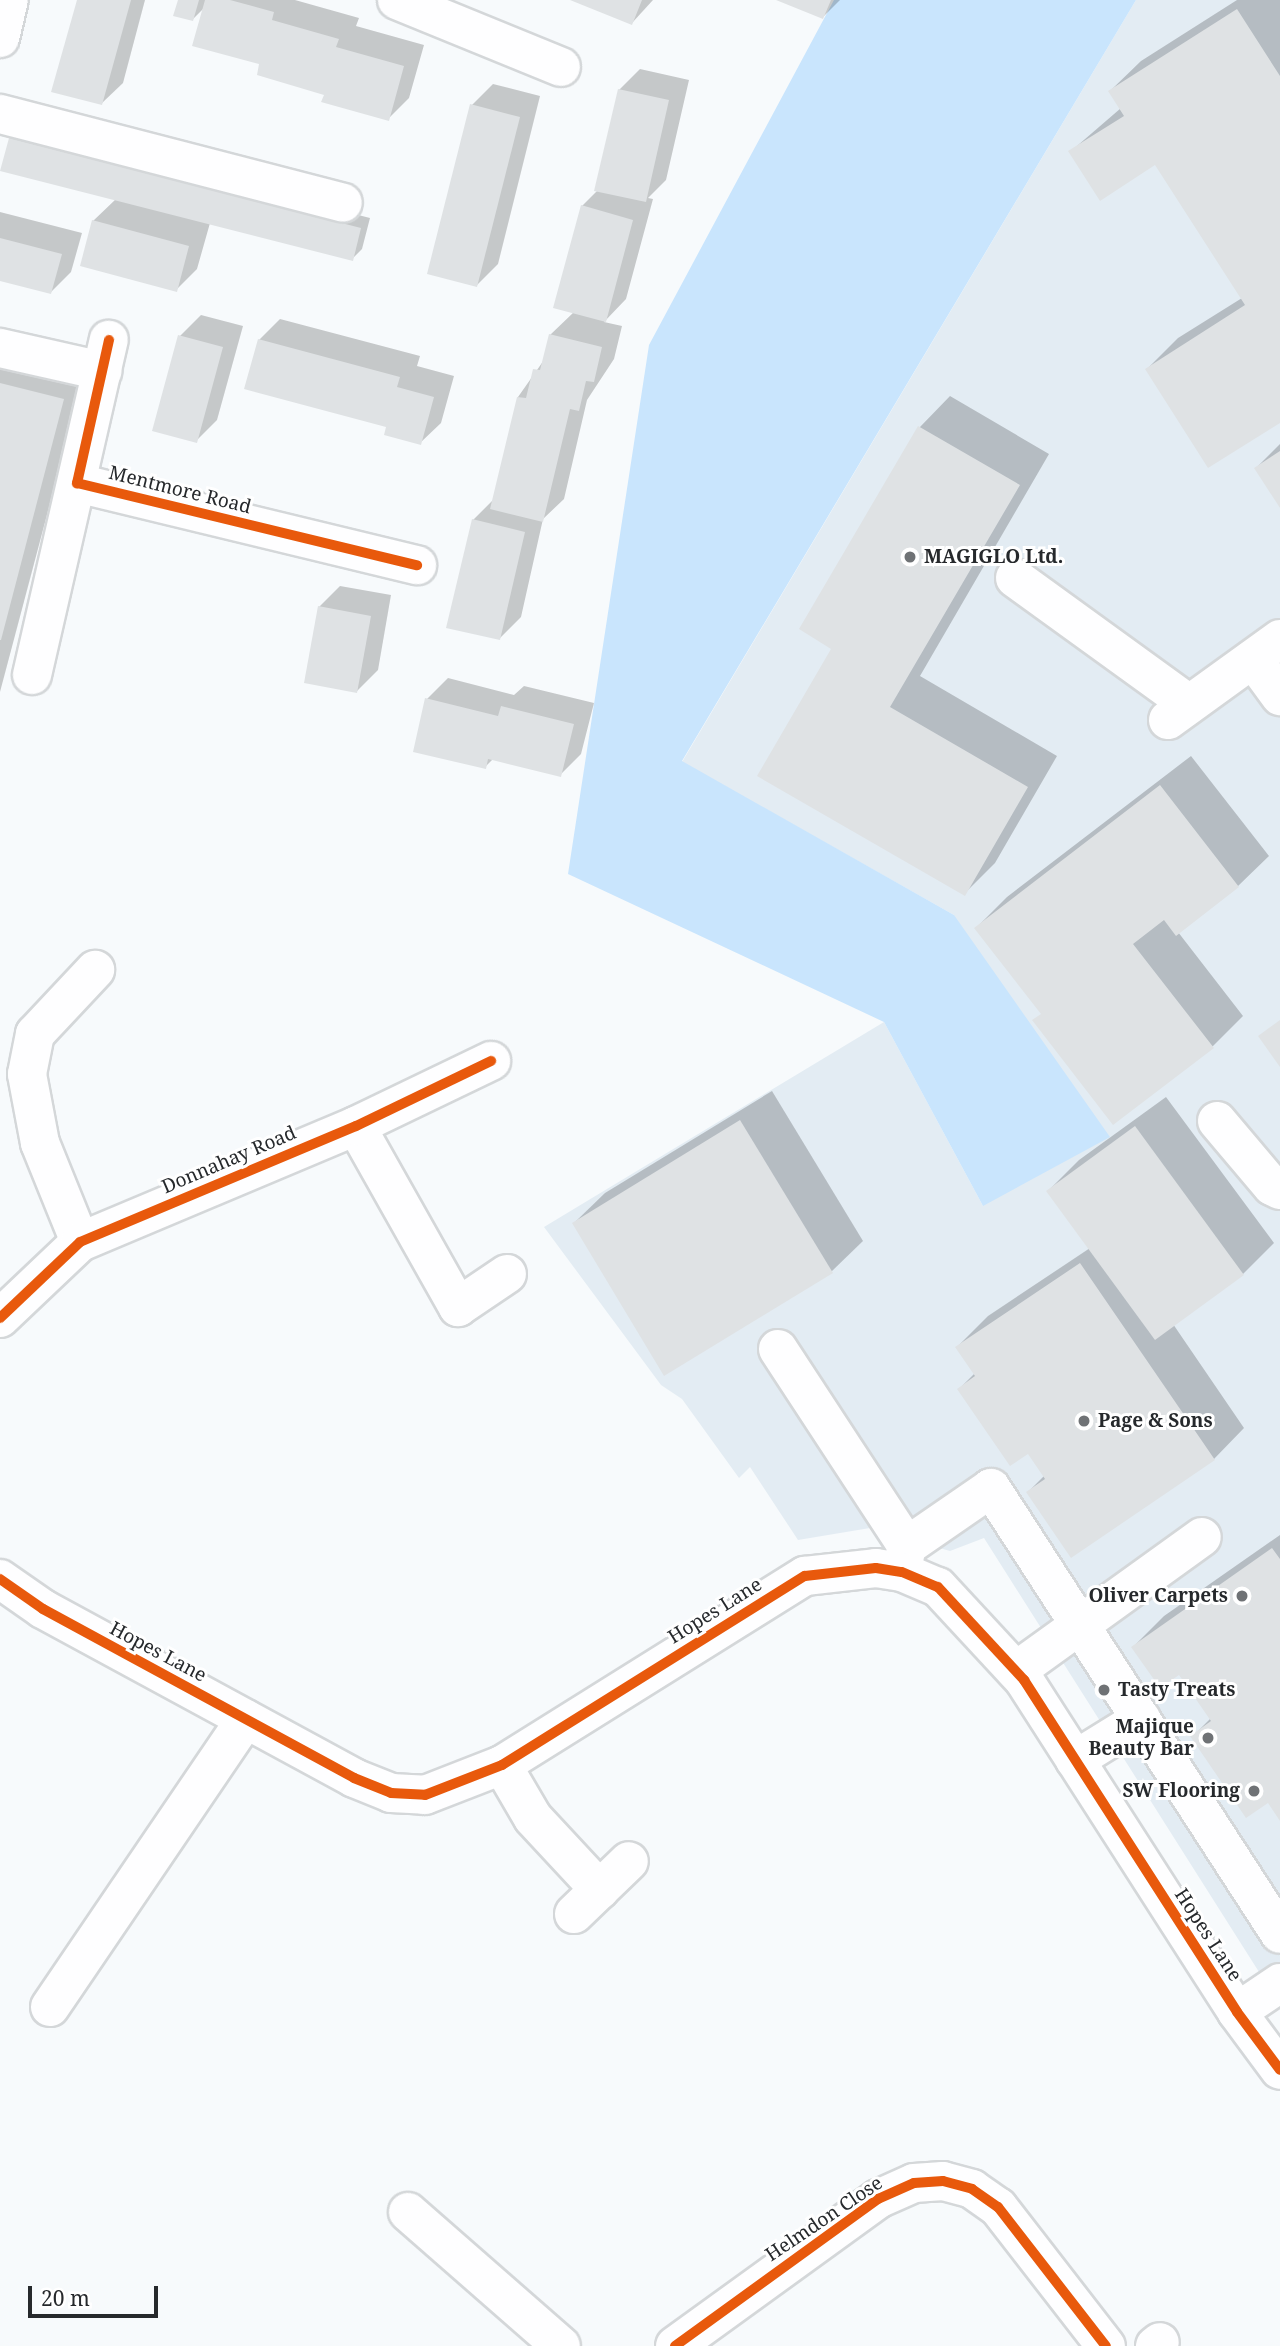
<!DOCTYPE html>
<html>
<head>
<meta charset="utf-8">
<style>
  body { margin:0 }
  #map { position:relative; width:1280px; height:2346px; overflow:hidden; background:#f7fafc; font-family:"Noto Serif",serif }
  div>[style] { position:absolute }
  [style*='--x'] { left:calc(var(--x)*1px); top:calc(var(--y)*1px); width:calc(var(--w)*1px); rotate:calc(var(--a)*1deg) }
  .built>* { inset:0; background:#e3ecf3 }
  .green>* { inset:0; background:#c9e5fd }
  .shadow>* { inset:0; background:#0003 }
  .building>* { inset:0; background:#dfe2e4 }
  .roads { filter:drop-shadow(2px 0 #d4d7d9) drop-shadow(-2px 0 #d4d7d9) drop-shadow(0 2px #d4d7d9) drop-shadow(0 -2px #d4d7d9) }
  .minor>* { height:38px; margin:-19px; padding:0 19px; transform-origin:19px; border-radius:19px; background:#fefeff }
  .cycleway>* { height:10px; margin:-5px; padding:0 5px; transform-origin:5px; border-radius:5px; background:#e8590c }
  .dots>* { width:19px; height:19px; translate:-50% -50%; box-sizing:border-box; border:4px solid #fff; border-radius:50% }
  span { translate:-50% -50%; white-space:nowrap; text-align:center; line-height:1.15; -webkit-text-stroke:6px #fff; paint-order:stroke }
  .street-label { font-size:19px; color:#26292c }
  .poi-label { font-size:19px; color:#26292c; font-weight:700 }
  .left { translate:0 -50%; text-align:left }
  .right { translate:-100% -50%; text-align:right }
  .scale { position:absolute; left:28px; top:2286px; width:130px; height:32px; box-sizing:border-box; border:4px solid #26292c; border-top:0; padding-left:9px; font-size:21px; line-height:24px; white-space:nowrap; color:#26292c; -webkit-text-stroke:5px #fff; paint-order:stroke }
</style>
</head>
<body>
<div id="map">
  <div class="built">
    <div style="clip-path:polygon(1136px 0,1280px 0,1280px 2005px,984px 1538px,950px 1551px,870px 1528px,798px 1540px,750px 1467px,739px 1478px,682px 1399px,661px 1385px,544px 1227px,884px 1022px,983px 1206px,954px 915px,682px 762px)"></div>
  </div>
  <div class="green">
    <div style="clip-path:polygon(834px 0,1136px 0,682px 761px,954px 915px,1110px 1137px,983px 1206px,884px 1022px,568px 874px,649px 345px)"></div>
  </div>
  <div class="shadow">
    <div style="clip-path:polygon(79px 0,145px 0,123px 83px,102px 103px)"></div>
    <div style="clip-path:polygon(179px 0,295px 0,359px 18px,356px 26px,424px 45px,409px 98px,388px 119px,326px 93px,262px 63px,204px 8px,193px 19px)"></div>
    <div style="clip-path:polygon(575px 0,653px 0,632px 23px)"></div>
    <div style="clip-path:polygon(781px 0,840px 0,823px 17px)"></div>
    <div style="clip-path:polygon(1237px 0,1280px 0,1280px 420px,1147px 369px,1178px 338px,1242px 298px,1156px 163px,1070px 152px,1121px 108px,1110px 91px,1141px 61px)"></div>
    <div style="clip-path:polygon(640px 69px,689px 80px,666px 180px,648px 198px,653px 199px,626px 299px,604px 322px,622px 326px,614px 359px,587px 400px,564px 499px,543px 519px,521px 617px,500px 638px,473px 520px,494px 499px,518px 397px,544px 360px,550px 335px,574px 312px,582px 206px,598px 190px,619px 90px)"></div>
    <div style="clip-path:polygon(493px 84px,540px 96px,498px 264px,477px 285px,472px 105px)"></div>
    <div style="clip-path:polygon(20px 129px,370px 218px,362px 249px,352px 259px,210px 223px,197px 269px,176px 290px,93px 221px,116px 199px,10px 139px)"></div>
    <div style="clip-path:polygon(0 212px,82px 233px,71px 272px,50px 293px,0 279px)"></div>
    <div style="clip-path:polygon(201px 315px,243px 326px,217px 420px,196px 441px,180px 336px)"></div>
    <div style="clip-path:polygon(280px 319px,420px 356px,417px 366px,454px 376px,441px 423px,420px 443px,388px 426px,259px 340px)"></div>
    <div style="clip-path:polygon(0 366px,83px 379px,0 692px)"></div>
    <div style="clip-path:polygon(950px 396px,1049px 454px,920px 676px,1057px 756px,995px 863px,964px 894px,834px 648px,920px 427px)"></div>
    <div style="clip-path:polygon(1280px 444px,1280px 505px,1256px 468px)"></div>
    <div style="clip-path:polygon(340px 586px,391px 595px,378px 670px,357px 691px,319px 607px)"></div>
    <div style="clip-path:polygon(448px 678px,514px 695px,524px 686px,594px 703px,581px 754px,560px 775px,494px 758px,485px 767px,427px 699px)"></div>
    <div style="clip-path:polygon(1191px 756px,1269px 856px,1238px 886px,1178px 932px,1243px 1016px,1213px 1046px,1113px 1123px,1042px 1013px,976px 928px,1007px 897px)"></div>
    <div style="clip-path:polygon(772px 1091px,863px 1241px,832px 1271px,665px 1373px,574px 1223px,605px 1193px)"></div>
    <div style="clip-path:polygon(1166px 1097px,1274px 1243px,1243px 1274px,1173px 1324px,1244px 1428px,1214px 1459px,1028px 1492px,1045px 1475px,1029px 1452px,959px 1389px,975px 1373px,957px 1347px,988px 1316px,1090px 1248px,1048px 1191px,1079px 1160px)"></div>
    <div style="clip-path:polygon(1280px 1535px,1280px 1818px,1268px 1801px,1192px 1737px,1211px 1718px,1179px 1673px,1133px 1647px,1164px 1616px)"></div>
  </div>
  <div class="building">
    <div style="clip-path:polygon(77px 0,131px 0,102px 105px,51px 92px)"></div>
    <div style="clip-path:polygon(178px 0,199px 0,193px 21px,173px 16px)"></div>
    <div style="clip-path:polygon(205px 0,230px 0,274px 12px,272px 20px,339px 39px,336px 47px,404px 66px,389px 121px,321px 102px,324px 95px,257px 75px,259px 64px,192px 46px)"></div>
    <div style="clip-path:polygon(570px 0,642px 0,632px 25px)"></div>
    <div style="clip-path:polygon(776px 0,831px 0,823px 19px)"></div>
    <div style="clip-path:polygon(1237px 9px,1280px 76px,1280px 423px,1208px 468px,1145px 369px,1245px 305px,1155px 165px,1100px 201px,1068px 151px,1124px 116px,1108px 91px)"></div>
    <div style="clip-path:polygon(618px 89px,669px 100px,646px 202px,594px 191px)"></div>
    <div style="clip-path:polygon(470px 104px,520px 117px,477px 287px,427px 274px)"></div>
    <div style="clip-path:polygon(9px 138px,361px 228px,353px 261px,0 171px)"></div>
    <div style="clip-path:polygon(581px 205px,633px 220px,606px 322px,553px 308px)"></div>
    <div style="clip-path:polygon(92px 220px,189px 246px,177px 292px,80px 266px)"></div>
    <div style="clip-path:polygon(0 238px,62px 254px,51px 294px,0 281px)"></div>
    <div style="clip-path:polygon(549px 334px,602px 347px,594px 382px,586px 381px,579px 411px,570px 409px,543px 522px,490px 509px,517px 397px,526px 398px,533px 369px,540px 370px)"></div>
    <div style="clip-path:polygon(178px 335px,223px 347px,197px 443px,152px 431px)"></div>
    <div style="clip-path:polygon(258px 339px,400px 377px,397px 387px,434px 397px,421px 445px,384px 435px,386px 427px,244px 389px)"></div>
    <div style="clip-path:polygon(0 383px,64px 399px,1px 640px,0 640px)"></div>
    <div style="clip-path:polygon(918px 426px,1020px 485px,890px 707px,1028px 787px,965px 896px,757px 776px,831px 649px,799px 629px)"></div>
    <div style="clip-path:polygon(1280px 451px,1280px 508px,1254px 468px)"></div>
    <div style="clip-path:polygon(472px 519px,525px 532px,500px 640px,446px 628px)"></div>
    <div style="clip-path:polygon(318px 606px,371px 616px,357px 693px,304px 683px)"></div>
    <div style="clip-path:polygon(425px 698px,498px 716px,501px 706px,574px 724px,561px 777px,488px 759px,486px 769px,413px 752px)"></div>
    <div style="clip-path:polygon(1160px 785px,1239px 887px,1176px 936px,1164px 920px,1133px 944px,1214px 1048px,1113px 1125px,1032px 1020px,1041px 1014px,974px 928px)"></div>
    <div style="clip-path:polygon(1280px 1020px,1280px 1067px,1258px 1036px)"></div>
    <div style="clip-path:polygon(740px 1120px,833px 1273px,664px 1376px,572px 1223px)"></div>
    <div style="clip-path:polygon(1135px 1126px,1244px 1275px,1155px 1340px,1046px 1191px)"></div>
    <div style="clip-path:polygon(1080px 1263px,1215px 1460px,1071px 1558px,1026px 1492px,1045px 1479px,1028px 1454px,1010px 1466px,957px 1389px,975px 1376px,955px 1347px)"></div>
    <div style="clip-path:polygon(1272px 1548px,1280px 1559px,1280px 1821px,1268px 1803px,1246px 1818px,1190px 1736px,1211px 1721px,1179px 1675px,1160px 1688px,1131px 1647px)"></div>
  </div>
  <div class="roads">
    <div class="minor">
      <div style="--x:397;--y:0;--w:177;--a:22.2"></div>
      <div style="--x:0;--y:38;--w:39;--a:-77"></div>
      <div style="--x:0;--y:114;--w:354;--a:14.5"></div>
      <div style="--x:0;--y:348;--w:105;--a:12.7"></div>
      <div style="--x:77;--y:483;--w:350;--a:13.6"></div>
      <div style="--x:1015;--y:578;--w:215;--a:35.9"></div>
      <div style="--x:1253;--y:659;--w:46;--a:53.9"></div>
      <div style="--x:32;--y:675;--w:344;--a:-77.1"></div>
      <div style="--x:1168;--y:720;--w:138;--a:-35.9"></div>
      <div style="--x:1217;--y:1121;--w:85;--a:49.8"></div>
      <div style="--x:1272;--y:1186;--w:9;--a:27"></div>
      <div style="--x:356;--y:1126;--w:208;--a:60.6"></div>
      <div style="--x:458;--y:1307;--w:59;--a:-34"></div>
      <div style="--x:80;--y:1242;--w:107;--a:-112"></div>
      <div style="--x:40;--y:1143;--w:70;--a:-100.7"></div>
      <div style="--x:27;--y:1074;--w:41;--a:-78.7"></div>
      <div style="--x:35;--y:1034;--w:88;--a:-46.8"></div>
      <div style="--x:0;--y:1318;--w:110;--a:-43.5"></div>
      <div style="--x:80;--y:1242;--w:299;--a:-22.8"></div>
      <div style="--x:356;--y:1126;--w:150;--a:-25.7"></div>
      <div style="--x:778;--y:1349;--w:235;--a:56.8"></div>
      <div style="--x:907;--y:1546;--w:25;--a:102"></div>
      <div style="--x:907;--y:1546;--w:102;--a:-34.6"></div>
      <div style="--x:991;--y:1488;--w:531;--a:57.06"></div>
      <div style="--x:0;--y:1579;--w:52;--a:34.9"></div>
      <div style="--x:43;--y:1609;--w:354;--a:28.5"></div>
      <div style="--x:354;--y:1778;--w:40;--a:22"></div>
      <div style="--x:391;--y:1793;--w:34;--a:3"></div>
      <div style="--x:425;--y:1795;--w:83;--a:-21.3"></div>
      <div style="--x:502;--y:1765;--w:357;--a:-32"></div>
      <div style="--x:805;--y:1576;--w:71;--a:-6.4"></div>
      <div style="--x:876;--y:1568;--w:26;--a:9"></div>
      <div style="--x:902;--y:1572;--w:39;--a:23"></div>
      <div style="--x:938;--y:1587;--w:127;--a:47.2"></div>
      <div style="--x:1024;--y:1680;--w:394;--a:57.3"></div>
      <div style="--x:1237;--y:2012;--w:72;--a:53.4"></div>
      <div style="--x:1016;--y:1671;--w:229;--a:-35.8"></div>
      <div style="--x:1075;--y:1760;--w:78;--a:-31.8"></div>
      <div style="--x:502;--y:1765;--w:61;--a:59.7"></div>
      <div style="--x:533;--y:1818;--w:98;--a:47.1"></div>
      <div style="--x:574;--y:1914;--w:76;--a:-43.9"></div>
      <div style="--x:50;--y:2007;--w:348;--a:-55.8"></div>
      <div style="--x:1237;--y:2012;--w:52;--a:-34"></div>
      <div style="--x:408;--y:2212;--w:203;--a:41.2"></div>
      <div style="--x:675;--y:2346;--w:251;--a:-35.9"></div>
      <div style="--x:878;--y:2199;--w:39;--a:-24"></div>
      <div style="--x:914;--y:2183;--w:29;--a:-4"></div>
      <div style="--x:943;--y:2181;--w:30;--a:15"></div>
      <div style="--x:972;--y:2189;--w:32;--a:35"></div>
      <div style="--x:998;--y:2207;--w:176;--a:52.2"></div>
      <div style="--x:1155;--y:2346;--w:6;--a:-39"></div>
    </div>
  </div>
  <div class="cycleway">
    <div style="--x:109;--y:340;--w:147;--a:102.6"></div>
    <div style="--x:77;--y:483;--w:350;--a:13.6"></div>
    <div style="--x:0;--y:1318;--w:110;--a:-43.5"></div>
    <div style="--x:80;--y:1242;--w:299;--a:-22.8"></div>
    <div style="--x:356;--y:1126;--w:150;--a:-25.7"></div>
    <div style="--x:0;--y:1579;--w:52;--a:34.9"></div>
    <div style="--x:43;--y:1609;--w:354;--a:28.5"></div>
    <div style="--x:354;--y:1778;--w:40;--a:22"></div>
    <div style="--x:391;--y:1793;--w:34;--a:3"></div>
    <div style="--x:425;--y:1795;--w:83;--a:-21.3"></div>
    <div style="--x:502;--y:1765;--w:357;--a:-32"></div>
    <div style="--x:805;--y:1576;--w:71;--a:-6.4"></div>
    <div style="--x:876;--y:1568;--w:26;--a:9"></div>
    <div style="--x:902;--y:1572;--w:39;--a:23"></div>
    <div style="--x:938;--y:1587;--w:127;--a:47.2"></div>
    <div style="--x:1024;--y:1680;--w:394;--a:57.3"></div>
    <div style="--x:1237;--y:2012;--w:72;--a:53.4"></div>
    <div style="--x:675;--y:2346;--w:251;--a:-35.9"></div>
    <div style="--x:878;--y:2199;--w:39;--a:-24"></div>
    <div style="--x:914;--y:2183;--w:29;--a:-4"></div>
    <div style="--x:943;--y:2181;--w:30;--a:15"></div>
    <div style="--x:972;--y:2189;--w:32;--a:35"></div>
    <div style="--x:998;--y:2207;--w:176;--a:52.2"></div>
  </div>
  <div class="dots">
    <div style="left:910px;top:557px;background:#6f7275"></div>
    <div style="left:1084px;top:1421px;background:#6f7275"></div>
    <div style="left:1242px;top:1596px;background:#6f7275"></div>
    <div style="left:1104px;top:1690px;background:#6f7275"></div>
    <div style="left:1208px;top:1738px;background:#6f7275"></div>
    <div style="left:1254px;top:1791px;background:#6f7275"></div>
  </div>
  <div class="street-label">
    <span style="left:180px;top:490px;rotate:14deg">Mentmore Road</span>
    <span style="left:229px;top:1160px;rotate:-23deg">Donnahay Road</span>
    <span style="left:715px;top:1611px;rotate:-32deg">Hopes Lane</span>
    <span style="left:158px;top:1652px;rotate:28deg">Hopes Lane</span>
    <span style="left:1208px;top:1935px;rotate:57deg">Hopes Lane</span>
    <span style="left:824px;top:2219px;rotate:-34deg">Helmdon Close</span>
  </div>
  <div class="poi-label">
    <span class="left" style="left:924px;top:557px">MAGIGLO Ltd.</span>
    <span class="left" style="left:1098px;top:1421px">Page &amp; Sons</span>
    <span class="right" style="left:1228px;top:1596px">Oliver Carpets</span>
    <span class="left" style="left:1118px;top:1690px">Tasty Treats</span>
    <span class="right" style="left:1194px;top:1738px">Majique<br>Beauty Bar</span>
    <span class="right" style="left:1240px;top:1791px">SW Flooring</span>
  </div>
  <div class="scale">20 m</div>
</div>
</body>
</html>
